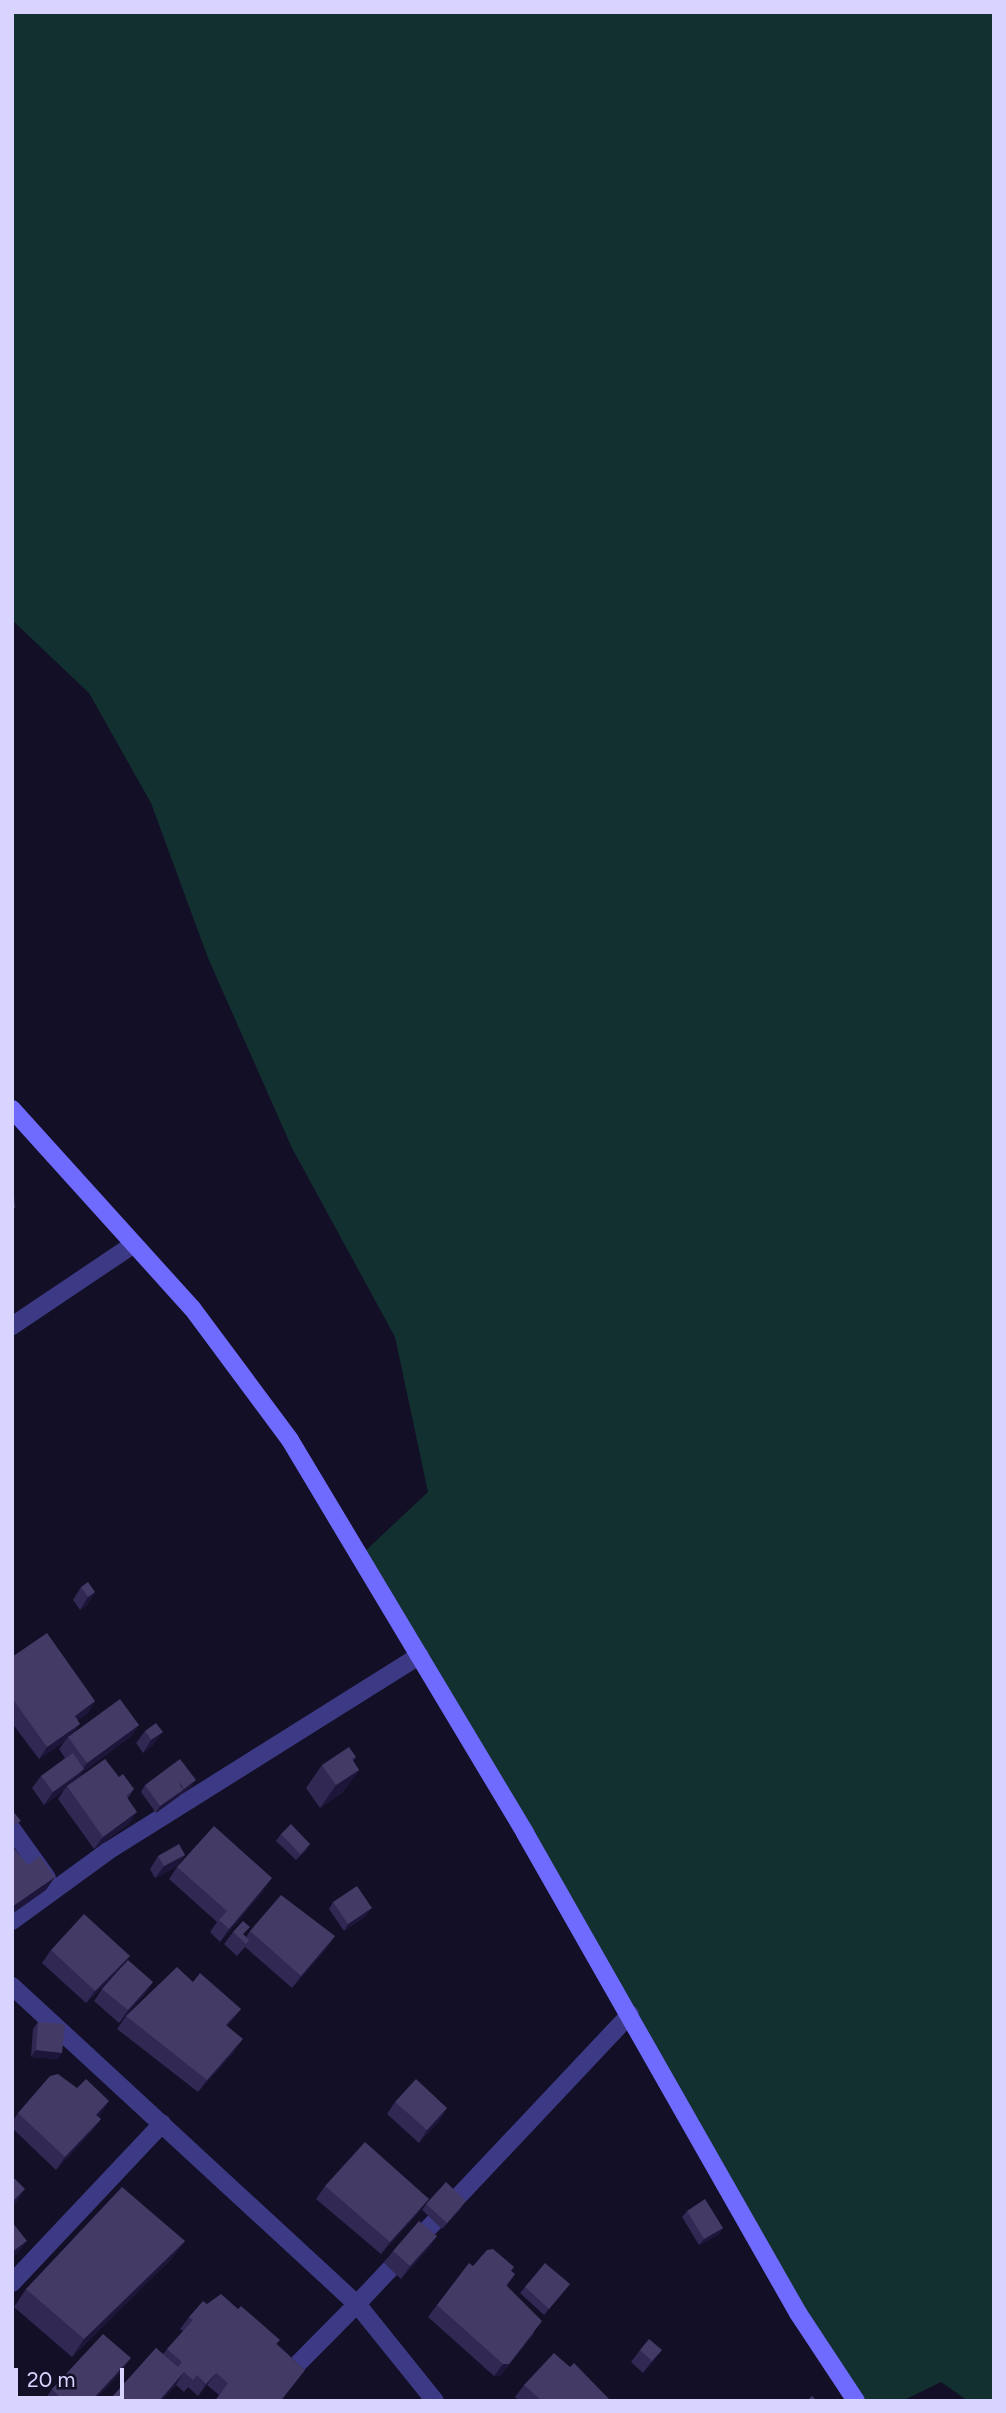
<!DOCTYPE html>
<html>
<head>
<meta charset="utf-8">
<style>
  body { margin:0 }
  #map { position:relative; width:1006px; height:2413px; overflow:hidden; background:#130f26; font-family:Figtree,sans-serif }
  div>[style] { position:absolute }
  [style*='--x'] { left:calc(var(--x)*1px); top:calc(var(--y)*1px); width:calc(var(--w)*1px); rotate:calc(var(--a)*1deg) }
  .green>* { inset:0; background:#12302f }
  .street>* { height:18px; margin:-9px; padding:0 9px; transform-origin:9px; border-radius:9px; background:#3d3a85 }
  .secondary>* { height:18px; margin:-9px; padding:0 9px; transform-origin:9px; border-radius:9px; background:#6f6bff }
  .wall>* { inset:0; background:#312854 }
  .shaded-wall>* { inset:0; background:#1d163a }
  .building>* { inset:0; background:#433a66 }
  span { translate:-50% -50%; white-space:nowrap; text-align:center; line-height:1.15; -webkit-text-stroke:5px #130f26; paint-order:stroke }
  .frame { position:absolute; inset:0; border:14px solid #d9d4ff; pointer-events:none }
  .scale { position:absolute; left:14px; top:2368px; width:110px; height:32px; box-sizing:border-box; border:4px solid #d9d4ff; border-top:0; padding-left:9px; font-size:21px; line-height:24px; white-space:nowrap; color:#d9d4ff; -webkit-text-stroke:5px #130f26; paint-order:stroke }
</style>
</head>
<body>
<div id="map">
  <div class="green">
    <div style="clip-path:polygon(12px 12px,994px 12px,994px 2401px,968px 2401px,941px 2382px,902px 2401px,857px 2401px,361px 1555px,428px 1492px,395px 1337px,292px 1148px,208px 958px,151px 803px,89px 693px,12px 620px)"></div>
  </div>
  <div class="street">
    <div style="--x:12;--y:1326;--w:147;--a:-33.9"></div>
    <div style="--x:12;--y:1829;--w:60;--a:54.5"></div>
    <div style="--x:12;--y:1921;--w:119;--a:-36.1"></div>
    <div style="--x:108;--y:1851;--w:368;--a:-32.1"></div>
    <div style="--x:12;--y:1986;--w:469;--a:42.7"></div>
    <div style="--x:357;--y:2304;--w:398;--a:-46.7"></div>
    <div style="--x:12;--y:2283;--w:219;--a:-46.7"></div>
    <div style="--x:261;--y:2401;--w:136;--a:-45.3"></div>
    <div style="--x:357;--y:2304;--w:124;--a:51.2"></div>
  </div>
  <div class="secondary">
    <div style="--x:12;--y:1109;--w:268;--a:47.9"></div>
    <div style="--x:192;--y:1308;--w:164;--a:53.4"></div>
    <div style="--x:290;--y:1440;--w:458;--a:59.1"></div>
    <div style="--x:525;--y:1833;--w:552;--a:60.37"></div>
    <div style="--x:798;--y:2313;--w:105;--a:56.6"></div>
  </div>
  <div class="wall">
    <div style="clip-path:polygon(81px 1587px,95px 1592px,87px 1605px,80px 1610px,73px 1600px)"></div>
    <div style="clip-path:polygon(12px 1657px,95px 1701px,87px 1714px,78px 1720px,75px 1732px,139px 1725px,130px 1737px,83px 1772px,78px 1779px,119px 1777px,134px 1789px,128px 1798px,129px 1824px,94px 1849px,58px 1799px,64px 1790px,44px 1805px,32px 1788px,41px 1776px,65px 1758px,59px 1749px,65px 1741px,39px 1759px,12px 1723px)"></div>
    <div style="clip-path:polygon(145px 1731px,154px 1744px,143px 1753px,136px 1743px)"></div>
    <div style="clip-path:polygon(356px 1757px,353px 1761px,359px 1770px,343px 1792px,320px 1808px,306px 1788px,322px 1765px)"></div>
    <div style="clip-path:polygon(145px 1785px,191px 1787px,156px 1813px,141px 1792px)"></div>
    <div style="clip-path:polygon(281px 1834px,310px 1844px,306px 1850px,296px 1860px,276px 1841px)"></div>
    <div style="clip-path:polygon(185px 1855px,176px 1867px,155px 1878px,150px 1869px,158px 1856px)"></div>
    <div style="clip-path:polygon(177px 1867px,264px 1890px,220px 1942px,210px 1932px,217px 1922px,169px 1879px)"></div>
    <div style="clip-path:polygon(333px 1902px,367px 1915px,344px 1931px,329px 1909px)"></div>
    <div style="clip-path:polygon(250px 1931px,335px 1936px,326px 1949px,292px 1988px,245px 1947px,237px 1956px,224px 1944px,233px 1932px,244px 1935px,246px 1937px)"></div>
    <div style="clip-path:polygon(51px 1950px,122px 1967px,153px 1982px,144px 1995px,119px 2023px,94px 2001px,102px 1989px,118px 1971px,86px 2003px,42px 1963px)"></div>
    <div style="clip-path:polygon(193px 1982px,241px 2009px,227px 2026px,234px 2052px,198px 2092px,117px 2029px,126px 2016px)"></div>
    <div style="clip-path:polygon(38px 2022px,58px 2059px,31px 2057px,33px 2029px)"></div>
    <div style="clip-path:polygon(395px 2102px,447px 2108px,439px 2121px,419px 2143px,387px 2114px)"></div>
    <div style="clip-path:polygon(18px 2113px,101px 2114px,98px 2116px,101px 2119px,92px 2131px,56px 2170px,12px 2128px,12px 2122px)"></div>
    <div style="clip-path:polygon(325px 2186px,420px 2211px,381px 2254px,316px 2199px)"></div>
    <div style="clip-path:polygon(426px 2204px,462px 2207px,442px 2229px,422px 2210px)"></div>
    <div style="clip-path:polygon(687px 2211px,723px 2228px,718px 2235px,699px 2245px,682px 2217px)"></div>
    <div style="clip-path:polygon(437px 2236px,428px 2249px,401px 2279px,384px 2263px,393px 2251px)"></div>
    <div style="clip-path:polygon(185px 2241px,172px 2258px,72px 2357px,14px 2307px,26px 2289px)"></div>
    <div style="clip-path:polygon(473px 2266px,511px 2271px,515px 2274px,507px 2286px,534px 2333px,500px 2376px,494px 2376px,428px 2317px,437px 2305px)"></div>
    <div style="clip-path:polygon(570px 2284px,544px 2315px,520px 2293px,525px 2287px)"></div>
    <div style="clip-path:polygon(207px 2304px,277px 2344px,305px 2370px,281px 2401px,215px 2401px,219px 2395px,207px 2385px,198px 2396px,188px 2387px,184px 2392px,176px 2385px,161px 2401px,109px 2401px,156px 2348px,163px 2354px,183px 2331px,180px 2329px,189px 2317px)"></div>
    <div style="clip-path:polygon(640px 2350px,662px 2350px,643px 2373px,631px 2362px)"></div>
    <div style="clip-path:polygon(570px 2367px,611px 2401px,519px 2401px,515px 2397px,524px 2385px)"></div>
    <div style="clip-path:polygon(122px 2371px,94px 2401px,44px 2401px,52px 2389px)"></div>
  </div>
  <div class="shaded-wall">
    <div style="clip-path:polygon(95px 1592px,87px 1605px,80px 1610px,88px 1597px)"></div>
    <div style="clip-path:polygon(95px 1701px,87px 1714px,66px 1728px,75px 1716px)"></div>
    <div style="clip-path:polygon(80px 1724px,72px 1736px,68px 1737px,65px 1741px,39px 1759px,47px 1747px)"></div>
    <div style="clip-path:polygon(139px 1725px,130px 1737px,83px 1772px,76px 1782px,67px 1786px,64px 1790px,44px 1805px,53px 1792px,80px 1773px,87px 1763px)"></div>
    <div style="clip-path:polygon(163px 1732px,154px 1744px,143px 1753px,151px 1740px)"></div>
    <div style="clip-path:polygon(359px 1770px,343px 1792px,320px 1808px,336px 1785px)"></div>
    <div style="clip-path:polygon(196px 1780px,191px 1787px,180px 1795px,184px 1789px)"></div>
    <div style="clip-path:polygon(183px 1790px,178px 1797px,156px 1813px,160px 1806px)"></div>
    <div style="clip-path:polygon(137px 1812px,129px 1824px,94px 1849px,103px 1837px)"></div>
    <div style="clip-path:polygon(185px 1855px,176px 1867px,155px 1878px,164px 1866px)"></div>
    <div style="clip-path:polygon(55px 1877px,46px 1890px,12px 1914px,12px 1907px)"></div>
    <div style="clip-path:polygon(272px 1878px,264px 1890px,220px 1942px,229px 1929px)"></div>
    <div style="clip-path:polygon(372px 1908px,367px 1915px,344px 1931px,348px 1924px)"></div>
    <div style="clip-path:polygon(335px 1936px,326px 1949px,292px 1988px,301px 1976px)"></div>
    <div style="clip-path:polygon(130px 1956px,121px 1968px,86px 2003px,95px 1991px)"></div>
    <div style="clip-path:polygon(153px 1982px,144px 1995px,119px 2023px,128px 2010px)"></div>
    <div style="clip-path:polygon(241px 2009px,232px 2021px,217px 2037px,226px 2025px)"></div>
    <div style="clip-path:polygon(243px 2039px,234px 2052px,198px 2092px,207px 2080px)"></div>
    <div style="clip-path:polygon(36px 2050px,62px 2053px,58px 2059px,31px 2057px)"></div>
    <div style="clip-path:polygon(109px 2101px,101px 2114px,87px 2127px,96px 2115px)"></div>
    <div style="clip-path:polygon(447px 2108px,439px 2121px,419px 2143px,427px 2130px)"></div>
    <div style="clip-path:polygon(101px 2119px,92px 2131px,56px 2170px,65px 2157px)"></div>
    <div style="clip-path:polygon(25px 2189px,17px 2202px,12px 2206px,12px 2202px)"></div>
    <div style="clip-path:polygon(429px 2199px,420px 2211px,381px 2254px,390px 2242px)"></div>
    <div style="clip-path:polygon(723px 2228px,718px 2235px,699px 2245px,704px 2239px)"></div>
    <div style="clip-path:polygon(437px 2236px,428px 2249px,401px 2279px,410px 2266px)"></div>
    <div style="clip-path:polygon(27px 2241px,18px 2253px,12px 2258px,12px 2252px)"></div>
    <div style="clip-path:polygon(185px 2241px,172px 2258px,72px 2357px,84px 2339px)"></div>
    <div style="clip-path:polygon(542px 2321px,500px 2376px,494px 2376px,503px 2364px)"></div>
    <div style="clip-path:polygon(662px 2350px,653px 2362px,643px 2373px,652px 2361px)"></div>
    <div style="clip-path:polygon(131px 2358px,122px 2371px,94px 2401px,91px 2401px)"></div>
    <div style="clip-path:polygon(184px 2372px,176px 2385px,161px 2401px,159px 2401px)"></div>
    <div style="clip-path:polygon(216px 2373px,207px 2385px,198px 2396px,206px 2384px)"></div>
  </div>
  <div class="building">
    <div style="clip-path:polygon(12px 1173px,15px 1208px,12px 1208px)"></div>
    <div style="clip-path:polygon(88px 1582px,95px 1592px,88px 1597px,81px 1587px)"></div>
    <div style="clip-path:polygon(47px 1633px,95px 1701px,75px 1716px,80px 1724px,47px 1747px,12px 1698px,12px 1657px)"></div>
    <div style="clip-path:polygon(120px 1699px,139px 1725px,87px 1763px,68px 1737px)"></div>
    <div style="clip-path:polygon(156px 1723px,163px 1732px,151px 1740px,145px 1731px)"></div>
    <div style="clip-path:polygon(349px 1747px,356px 1757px,352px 1759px,359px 1770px,336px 1785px,322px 1765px)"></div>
    <div style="clip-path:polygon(73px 1753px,84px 1769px,53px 1792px,41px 1776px)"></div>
    <div style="clip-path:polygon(105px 1759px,119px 1777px,123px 1774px,134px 1789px,126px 1796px,137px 1812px,103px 1837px,67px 1786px)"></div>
    <div style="clip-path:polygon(180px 1759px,196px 1780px,184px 1789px,179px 1782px,183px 1790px,160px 1806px,145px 1785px)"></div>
    <div style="clip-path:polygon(12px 1810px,21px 1821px,12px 1827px)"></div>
    <div style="clip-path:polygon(291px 1824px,310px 1844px,300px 1854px,281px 1834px)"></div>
    <div style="clip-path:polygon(214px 1826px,272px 1878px,229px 1929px,219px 1920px,227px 1911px,177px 1867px)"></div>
    <div style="clip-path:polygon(179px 1844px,185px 1855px,164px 1866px,158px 1856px)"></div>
    <div style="clip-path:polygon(12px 1846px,28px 1865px,40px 1856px,55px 1877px,12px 1907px)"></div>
    <div style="clip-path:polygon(357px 1886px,372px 1908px,348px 1924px,333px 1902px)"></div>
    <div style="clip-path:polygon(281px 1895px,335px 1936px,301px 1976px,250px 1931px)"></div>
    <div style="clip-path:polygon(84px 1914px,130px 1956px,95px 1991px,51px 1950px)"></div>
    <div style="clip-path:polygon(243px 1921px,250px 1927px,243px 1934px,249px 1940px,246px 1944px,233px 1932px)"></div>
    <div style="clip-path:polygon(128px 1960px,153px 1982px,128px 2010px,102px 1989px)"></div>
    <div style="clip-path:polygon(177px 1967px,193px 1982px,200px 1973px,241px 2009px,226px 2025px,243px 2039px,207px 2080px,126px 2016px)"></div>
    <div style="clip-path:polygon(38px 2022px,65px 2024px,62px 2053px,36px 2050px)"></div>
    <div style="clip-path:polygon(58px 2074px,77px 2088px,86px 2079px,109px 2101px,96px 2115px,101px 2119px,65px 2157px,18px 2113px,50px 2076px)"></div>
    <div style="clip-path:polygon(416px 2079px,447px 2108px,427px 2130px,395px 2102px)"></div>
    <div style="clip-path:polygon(365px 2142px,429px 2199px,390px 2242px,325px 2186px)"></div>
    <div style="clip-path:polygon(12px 2176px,25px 2189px,12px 2202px)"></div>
    <div style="clip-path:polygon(446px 2182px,466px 2201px,447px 2223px,426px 2204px)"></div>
    <div style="clip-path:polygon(122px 2187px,185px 2241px,84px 2339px,26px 2289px)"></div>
    <div style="clip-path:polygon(705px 2199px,723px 2228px,704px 2239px,687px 2211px)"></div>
    <div style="clip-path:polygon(419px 2221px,437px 2236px,410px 2266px,393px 2251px)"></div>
    <div style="clip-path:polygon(12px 2222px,27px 2241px,12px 2252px)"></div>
    <div style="clip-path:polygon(493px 2249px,514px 2267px,511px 2271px,515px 2274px,506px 2285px,542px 2321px,509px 2364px,503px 2364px,437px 2305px,469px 2263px,473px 2266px,487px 2250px)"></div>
    <div style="clip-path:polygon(545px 2263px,570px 2284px,549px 2309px,525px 2287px)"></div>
    <div style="clip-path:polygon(221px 2294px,238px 2309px,241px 2306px,280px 2340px,276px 2344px,305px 2370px,280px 2401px,215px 2401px,228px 2383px,216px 2373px,206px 2384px,197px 2375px,193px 2380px,184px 2372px,159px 2401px,114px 2401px,111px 2398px,156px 2348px,178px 2367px,182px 2362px,167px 2349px,193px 2320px,189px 2317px,203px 2301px,207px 2304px)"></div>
    <div style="clip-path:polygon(103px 2334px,131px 2358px,91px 2401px,64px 2401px,52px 2389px)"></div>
    <div style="clip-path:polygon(649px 2339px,662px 2350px,652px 2361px,640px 2350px)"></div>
    <div style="clip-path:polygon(554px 2353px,570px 2367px,574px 2363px,611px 2401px,542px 2401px,524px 2385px)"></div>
    <div style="clip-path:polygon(812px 2396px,817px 2401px,807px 2401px)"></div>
  </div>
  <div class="frame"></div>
  <div class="scale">20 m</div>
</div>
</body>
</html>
